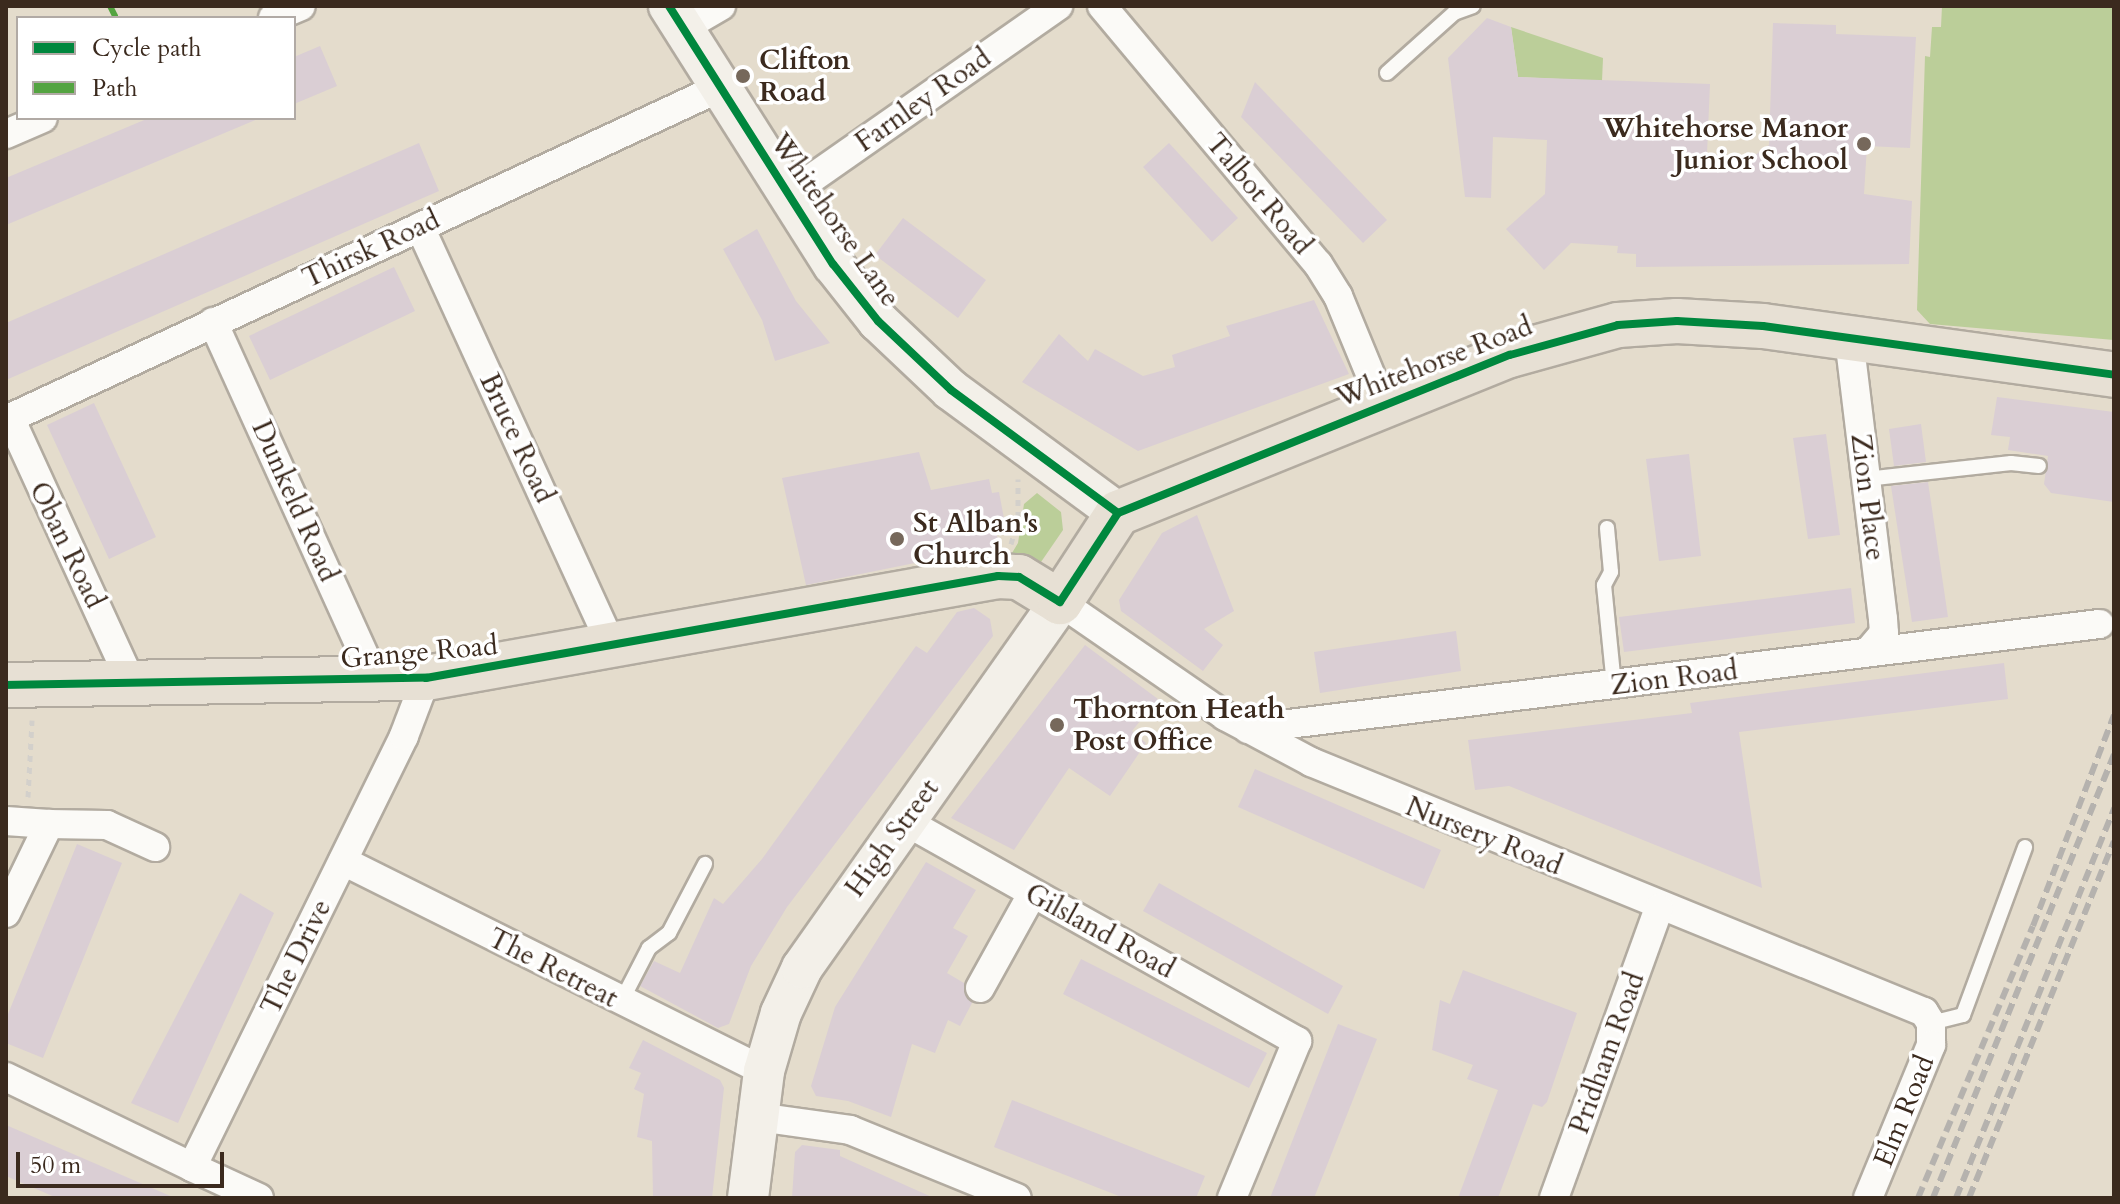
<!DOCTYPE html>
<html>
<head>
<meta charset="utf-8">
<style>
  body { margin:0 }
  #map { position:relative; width:2120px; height:1204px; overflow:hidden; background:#e4dccc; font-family:Cardo,serif }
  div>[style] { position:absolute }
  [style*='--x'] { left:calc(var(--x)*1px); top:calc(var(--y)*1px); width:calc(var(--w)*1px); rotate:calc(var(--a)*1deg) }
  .green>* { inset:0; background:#bbce99 }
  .building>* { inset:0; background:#daced4 }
  .path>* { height:5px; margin-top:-2.5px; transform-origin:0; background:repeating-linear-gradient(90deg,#d3d0cb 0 6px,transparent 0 12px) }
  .roads { filter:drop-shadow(2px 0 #b2aba0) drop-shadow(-2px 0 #b2aba0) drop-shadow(0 2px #b2aba0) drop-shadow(0 -2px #b2aba0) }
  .service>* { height:14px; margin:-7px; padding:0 7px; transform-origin:7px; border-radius:7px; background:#fbfaf7 }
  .minor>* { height:28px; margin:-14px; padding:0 14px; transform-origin:14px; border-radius:14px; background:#fbfaf7 }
  .secondary>* { height:40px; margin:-20px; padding:0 20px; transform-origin:20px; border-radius:20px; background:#f3f0e9 }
  .primary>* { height:44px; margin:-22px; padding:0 22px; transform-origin:22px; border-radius:22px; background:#e7e0d4 }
  .rail>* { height:6px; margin-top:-3px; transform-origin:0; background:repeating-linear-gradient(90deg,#b5b2ae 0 12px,transparent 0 18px) }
  .quiet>* { height:6px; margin-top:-3px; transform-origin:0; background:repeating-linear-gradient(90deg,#54a441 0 12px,transparent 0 18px) }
  .cycleway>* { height:8px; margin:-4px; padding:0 4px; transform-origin:4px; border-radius:4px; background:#00873e }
  .dots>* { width:22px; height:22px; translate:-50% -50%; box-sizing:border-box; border:4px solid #fff; border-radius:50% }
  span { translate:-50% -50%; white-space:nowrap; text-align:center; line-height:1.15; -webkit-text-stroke:7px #fff; paint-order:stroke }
  .poi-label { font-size:28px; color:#3b2a1e; font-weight:700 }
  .left { translate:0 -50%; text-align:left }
  .right { translate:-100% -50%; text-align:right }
  .street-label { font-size:28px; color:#3b2a1e }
  .frame { position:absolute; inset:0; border:8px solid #3b2a1e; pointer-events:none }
  .legend { position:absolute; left:16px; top:16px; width:280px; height:104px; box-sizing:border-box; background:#fff; border:2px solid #b1aaa5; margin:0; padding:10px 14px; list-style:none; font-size:24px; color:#3b2a1e }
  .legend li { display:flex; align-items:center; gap:16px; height:40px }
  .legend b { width:40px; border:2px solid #b1aaa5 }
  .scale { position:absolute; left:16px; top:1152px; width:208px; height:36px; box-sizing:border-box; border:4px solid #3b2a1e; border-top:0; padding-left:10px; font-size:24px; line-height:28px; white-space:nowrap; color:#3b2a1e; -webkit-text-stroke:6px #fff; paint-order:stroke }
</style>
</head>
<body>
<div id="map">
  <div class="green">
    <div style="clip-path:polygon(1942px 6px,2114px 6px,2114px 340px,1930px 324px,1917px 310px,1925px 56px,1930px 57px,1932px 27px,1941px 27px)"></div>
    <div style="clip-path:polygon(1511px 27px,1603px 58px,1602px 81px,1518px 77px)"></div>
    <div style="clip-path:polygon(1037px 493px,1061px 512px,1063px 530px,1041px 562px,1009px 558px,1018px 543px,1024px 504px)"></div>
  </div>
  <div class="building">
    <div style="clip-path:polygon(1487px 18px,1511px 27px,1518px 77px,1710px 84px,1707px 154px,1754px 156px,1769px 145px,1773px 23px,1836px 25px,1836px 34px,1916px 37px,1910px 148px,1867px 146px,1864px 194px,1912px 201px,1909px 264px,1636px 267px,1636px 254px,1617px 253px,1618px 246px,1571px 243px,1544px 270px,1506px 229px,1545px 194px,1547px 140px,1493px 137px,1491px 198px,1465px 197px,1448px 58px)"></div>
    <div style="clip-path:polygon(320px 46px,337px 86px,294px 104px,294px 57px)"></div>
    <div style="clip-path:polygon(1255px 82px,1387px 220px,1363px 243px,1241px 117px)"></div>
    <div style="clip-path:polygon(149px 118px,260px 118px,6px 225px,6px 178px)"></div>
    <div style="clip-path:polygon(419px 143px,439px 191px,6px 380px,6px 323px)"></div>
    <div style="clip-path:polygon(1169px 143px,1238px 218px,1212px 242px,1143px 167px)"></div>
    <div style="clip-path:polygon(903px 218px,986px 280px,958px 318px,875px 255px)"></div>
    <div style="clip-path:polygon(757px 229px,796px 301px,830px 343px,775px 361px,762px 320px,723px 249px)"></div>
    <div style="clip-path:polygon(394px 267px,415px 311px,270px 380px,249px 336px)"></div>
    <div style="clip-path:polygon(1314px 300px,1349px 374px,1138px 451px,1022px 382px,1059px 334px,1088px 361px,1095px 349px,1143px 376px,1175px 367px,1172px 355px,1230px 336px,1226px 326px)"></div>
    <div style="clip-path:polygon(1997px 397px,2114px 412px,2114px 502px,2051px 493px,2044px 484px,2048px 456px,2008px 450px,2010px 437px,1991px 435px)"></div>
    <div style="clip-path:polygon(94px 403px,156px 537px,109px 559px,47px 425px)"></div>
    <div style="clip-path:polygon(1921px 424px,1926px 462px,1894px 466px,1889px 429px)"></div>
    <div style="clip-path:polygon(1826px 434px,1840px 535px,1808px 539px,1793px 438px)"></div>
    <div style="clip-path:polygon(919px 452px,931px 490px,989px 479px,992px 493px,999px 492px,1006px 529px,996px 531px,999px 546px,806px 585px,782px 478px)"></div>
    <div style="clip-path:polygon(1689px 454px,1701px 556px,1659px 561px,1646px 459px)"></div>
    <div style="clip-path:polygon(1928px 482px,1948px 617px,1912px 622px,1891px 486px)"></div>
    <div style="clip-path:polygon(1197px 515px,1234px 611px,1204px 629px,1223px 645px,1203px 671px,1121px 611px,1119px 600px,1162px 533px)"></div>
    <div style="clip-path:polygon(1851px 588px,1855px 623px,1624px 652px,1619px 617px)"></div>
    <div style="clip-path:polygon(974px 608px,990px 619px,993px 636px,787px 907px,751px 966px,729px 1024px,718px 1028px,640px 986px,654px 961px,680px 973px,714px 898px,723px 904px,762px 859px,916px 646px,927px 653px,957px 612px)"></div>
    <div style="clip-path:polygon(1456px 631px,1461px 671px,1320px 693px,1314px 652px)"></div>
    <div style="clip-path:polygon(1085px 645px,1158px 699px,1132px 731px,1146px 743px,1110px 796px,1069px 768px,1014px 850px,951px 818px)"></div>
    <div style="clip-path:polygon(2004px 663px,2008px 699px,1739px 732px,1762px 888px,1509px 786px,1475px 790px,1468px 740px,1692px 713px,1690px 703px)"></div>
    <div style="clip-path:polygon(1255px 769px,1441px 850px,1424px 889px,1238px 807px)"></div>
    <div style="clip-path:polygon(77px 844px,122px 863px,43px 1058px,6px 1043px,6px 1019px)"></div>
    <div style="clip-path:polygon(926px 862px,976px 890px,953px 928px,968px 936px,947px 973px,964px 983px,972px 1003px,960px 1026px,948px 1020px,935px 1053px,912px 1044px,891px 1117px,848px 1101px,816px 1096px,811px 1086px,835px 1007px)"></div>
    <div style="clip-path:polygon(1159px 883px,1343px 986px,1328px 1014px,1143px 911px)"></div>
    <div style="clip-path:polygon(240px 893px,274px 913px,178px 1123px,131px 1103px)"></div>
    <div style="clip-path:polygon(1081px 959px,1267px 1053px,1249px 1088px,1063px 994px)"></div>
    <div style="clip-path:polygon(1463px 970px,1577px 1013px,1547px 1102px,1542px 1107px,1533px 1104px,1498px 1198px,1458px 1198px,1498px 1090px,1467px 1079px,1473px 1065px,1432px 1050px,1440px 1000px,1450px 1004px)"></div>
    <div style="clip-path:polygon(1338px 1024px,1377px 1039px,1314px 1198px,1270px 1198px)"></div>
    <div style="clip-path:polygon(643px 1040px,720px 1080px,724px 1088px,712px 1198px,653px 1198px,652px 1141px,637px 1137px,644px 1094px,634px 1089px,641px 1073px,629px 1068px)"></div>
    <div style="clip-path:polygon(1012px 1100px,1205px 1176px,1196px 1198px,1124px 1198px,994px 1147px)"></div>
    <div style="clip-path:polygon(6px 1125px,175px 1198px,57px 1198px,6px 1176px)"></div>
    <div style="clip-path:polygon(802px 1145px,840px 1150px,840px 1156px,934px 1198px,792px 1198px,795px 1152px)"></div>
  </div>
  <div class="path">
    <div style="--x:1011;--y:544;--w:28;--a:-75"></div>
    <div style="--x:1018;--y:517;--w:38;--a:-90"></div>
    <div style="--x:28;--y:797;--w:77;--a:-87"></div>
  </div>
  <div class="roads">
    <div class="service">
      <div style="--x:1387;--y:73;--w:90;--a:-41.8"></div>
      <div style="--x:1454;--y:13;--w:20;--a:-20"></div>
      <div style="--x:1866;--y:479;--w:146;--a:-6.3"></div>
      <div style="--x:2011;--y:463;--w:28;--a:6"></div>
      <div style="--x:1607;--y:528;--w:44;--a:84.8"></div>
      <div style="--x:1611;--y:572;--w:15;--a:118"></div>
      <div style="--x:1604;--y:585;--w:100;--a:84.3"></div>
      <div style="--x:621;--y:1002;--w:61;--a:-62.6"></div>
      <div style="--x:649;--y:948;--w:25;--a:-37"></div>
      <div style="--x:669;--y:933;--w:78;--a:-62.4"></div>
      <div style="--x:1931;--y:1023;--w:33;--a:-14"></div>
      <div style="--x:1963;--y:1015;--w:179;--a:-69.7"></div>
    </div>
    <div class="minor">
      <div style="--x:1102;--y:6;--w:336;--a:50.1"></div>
      <div style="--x:1318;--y:264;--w:38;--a:58"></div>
      <div style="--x:1338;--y:296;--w:116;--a:67.6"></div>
      <div style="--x:273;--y:18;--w:30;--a:-23"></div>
      <div style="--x:683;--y:28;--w:44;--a:-30.1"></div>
      <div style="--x:6;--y:134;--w:40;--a:-23.4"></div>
      <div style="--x:788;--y:195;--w:330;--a:-35"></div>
      <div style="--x:420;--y:227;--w:463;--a:65.4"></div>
      <div style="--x:213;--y:322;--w:394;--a:65.6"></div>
      <div style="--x:1849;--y:338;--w:283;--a:83.1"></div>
      <div style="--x:1883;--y:619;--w:14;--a:86"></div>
      <div style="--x:1884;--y:633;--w:23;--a:130"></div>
      <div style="--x:1060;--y:602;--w:201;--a:34.6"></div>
      <div style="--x:1225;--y:716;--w:98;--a:28.1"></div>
      <div style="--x:1311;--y:762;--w:662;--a:22.19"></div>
      <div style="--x:1924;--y:1012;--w:13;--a:58"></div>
      <div style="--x:1931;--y:1023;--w:22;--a:90"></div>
      <div style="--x:1931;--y:1045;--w:165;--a:112.4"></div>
      <div style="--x:128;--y:686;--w:17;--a:-100"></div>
      <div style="--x:125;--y:669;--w:276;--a:-114.6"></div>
      <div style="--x:10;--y:418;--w:782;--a:-24.96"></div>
      <div style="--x:1248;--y:729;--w:858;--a:-7.03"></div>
      <div style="--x:903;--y:820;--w:452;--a:29.3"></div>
      <div style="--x:1297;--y:1041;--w:170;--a:112.5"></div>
      <div style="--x:6;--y:821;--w:43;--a:4"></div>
      <div style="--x:343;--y:861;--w:470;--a:26.5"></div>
      <div style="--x:6;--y:913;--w:99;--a:-64.2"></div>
      <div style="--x:49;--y:824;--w:58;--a:1"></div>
      <div style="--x:107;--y:825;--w:53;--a:24.6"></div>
      <div style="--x:980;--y:988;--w:107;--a:-61"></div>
      <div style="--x:6;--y:1077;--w:207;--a:25.8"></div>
      <div style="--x:758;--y:1117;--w:93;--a:8"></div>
      <div style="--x:850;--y:1130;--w:180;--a:22.2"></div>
      <div style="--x:259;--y:1198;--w:74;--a:-155.2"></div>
      <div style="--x:192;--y:1167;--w:480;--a:-63.8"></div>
      <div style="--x:404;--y:736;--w:62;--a:-69.2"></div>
      <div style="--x:1554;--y:1198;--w:308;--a:-70.1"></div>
    </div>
    <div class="secondary">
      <div style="--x:669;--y:6;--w:306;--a:57.6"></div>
      <div style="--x:833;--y:264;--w:73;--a:51.7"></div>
      <div style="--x:878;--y:321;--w:100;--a:43.4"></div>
      <div style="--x:951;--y:390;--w:207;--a:36.4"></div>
      <div style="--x:748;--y:1198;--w:128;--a:-82.8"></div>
      <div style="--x:764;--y:1071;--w:60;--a:-73.7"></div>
      <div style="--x:781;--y:1013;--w:50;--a:-65"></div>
      <div style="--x:802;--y:968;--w:448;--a:-54.8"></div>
    </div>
    <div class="primary">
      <div style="--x:6;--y:685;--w:420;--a:-1"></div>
      <div style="--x:426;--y:678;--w:581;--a:-10.11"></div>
      <div style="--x:998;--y:576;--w:21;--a:3"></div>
      <div style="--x:1019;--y:577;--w:48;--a:31.4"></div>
      <div style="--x:1060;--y:602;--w:106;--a:-56.9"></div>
      <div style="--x:1118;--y:513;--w:423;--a:-22"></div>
      <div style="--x:1510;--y:355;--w:112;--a:-15.5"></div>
      <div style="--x:1618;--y:325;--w:59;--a:-3.9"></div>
      <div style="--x:1677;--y:321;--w:86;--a:3.3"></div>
      <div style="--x:1763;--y:326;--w:354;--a:7.9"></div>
    </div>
  </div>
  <div class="rail">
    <div style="--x:1918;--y:1198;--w:295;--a:-67.1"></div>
    <div style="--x:2033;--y:926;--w:226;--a:-69"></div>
    <div style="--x:1933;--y:1198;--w:479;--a:-67.8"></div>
    <div style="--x:1956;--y:1198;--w:421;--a:-67.9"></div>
    <div style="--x:1969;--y:1198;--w:385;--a:-67.9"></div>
  </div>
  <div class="quiet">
    <div style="--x:110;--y:6;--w:13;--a:63"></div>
  </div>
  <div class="cycleway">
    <div style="--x:669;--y:6;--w:306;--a:57.6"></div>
    <div style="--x:833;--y:264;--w:73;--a:51.7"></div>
    <div style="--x:878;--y:321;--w:100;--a:43.4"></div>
    <div style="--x:951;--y:390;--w:207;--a:36.4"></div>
    <div style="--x:1118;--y:513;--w:423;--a:-22"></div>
    <div style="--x:1510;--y:355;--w:112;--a:-15.5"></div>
    <div style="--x:1618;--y:325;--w:59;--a:-3.9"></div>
    <div style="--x:1677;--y:321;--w:86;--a:3.3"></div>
    <div style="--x:1763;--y:326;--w:354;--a:7.9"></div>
    <div style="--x:6;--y:685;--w:420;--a:-1"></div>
    <div style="--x:426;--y:678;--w:581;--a:-10.11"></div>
    <div style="--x:998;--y:576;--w:21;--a:3"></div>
    <div style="--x:1019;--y:577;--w:48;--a:31.4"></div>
    <div style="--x:1060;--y:602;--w:106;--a:-56.9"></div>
  </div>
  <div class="dots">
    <div style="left:743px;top:76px;background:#76685b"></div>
    <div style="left:1864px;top:144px;background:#76685b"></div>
    <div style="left:897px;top:539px;background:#76685b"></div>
    <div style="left:1057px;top:725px;background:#76685b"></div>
  </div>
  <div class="poi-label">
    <span class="left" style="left:759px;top:76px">Clifton<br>Road</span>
    <span class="right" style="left:1848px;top:144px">Whitehorse Manor<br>Junior School</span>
    <span class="left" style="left:913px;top:539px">St Alban's<br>Church</span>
    <span class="left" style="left:1073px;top:725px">Thornton Heath<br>Post Office</span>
  </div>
  <div class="street-label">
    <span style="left:923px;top:100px;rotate:-35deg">Farnley Road</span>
    <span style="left:1259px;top:194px;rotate:50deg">Talbot Road</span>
    <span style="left:835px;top:220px;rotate:55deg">Whitehorse Lane</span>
    <span style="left:371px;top:249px;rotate:-25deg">Thirsk Road</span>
    <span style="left:1434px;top:362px;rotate:-21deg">Whitehorse Road</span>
    <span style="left:517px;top:438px;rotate:65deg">Bruce Road</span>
    <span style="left:1868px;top:497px;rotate:83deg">Zion Place</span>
    <span style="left:295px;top:501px;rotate:66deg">Dunkeld Road</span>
    <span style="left:67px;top:545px;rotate:64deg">Oban Road</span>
    <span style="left:419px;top:652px;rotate:-5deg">Grange Road</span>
    <span style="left:1674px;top:678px;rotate:-7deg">Zion Road</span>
    <span style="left:1484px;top:836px;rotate:22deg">Nursery Road</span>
    <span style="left:892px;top:838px;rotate:-54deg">High Street</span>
    <span style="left:1100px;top:931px;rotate:29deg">Gilsland Road</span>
    <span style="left:296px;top:957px;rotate:-64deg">The Drive</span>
    <span style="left:553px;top:968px;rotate:27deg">The Retreat</span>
    <span style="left:1607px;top:1053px;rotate:-70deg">Pridham Road</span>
    <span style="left:1904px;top:1111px;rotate:-68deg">Elm Road</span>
  </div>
  <div class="frame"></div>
  <ul class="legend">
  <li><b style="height:10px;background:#00873e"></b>Cycle path</li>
  <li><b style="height:10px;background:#54a441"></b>Path</li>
  </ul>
  <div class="scale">50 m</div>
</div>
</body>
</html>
